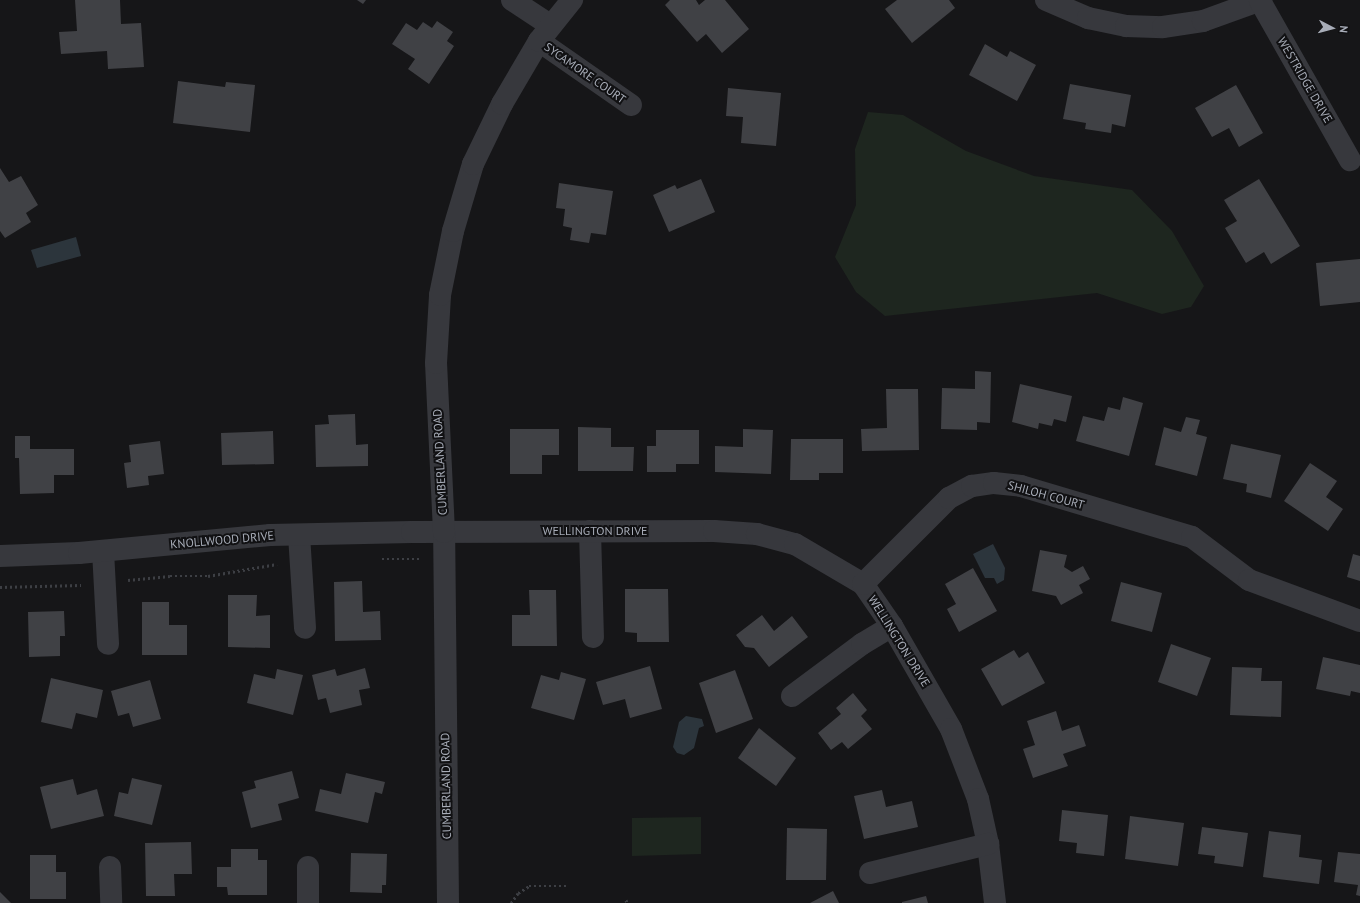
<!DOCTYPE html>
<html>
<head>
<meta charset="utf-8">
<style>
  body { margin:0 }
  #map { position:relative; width:1360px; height:903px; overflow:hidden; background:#161618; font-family:"PT Sans",sans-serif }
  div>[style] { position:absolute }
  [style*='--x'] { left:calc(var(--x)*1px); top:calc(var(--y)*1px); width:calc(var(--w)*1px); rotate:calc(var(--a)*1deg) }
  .green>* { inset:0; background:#1e261f }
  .water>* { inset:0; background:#2c353c }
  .building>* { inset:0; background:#404145 }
  .path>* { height:2.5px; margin-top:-1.25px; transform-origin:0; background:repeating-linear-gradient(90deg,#3d3f44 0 2px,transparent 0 5px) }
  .minor>* { height:22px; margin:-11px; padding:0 11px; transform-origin:11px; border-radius:11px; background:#37383d }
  span { translate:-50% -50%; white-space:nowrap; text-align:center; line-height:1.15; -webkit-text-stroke:4px #111113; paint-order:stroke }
  .street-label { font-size:12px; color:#a8adb8 }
  .north { position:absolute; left:1312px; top:8px; width:40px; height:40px; -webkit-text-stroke:3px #111113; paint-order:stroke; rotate:96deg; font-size:11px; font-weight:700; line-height:16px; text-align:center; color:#a8adb8 }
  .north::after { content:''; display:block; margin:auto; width:14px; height:18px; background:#a8adb8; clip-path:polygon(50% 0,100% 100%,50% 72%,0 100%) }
</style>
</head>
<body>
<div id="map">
  <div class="green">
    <div style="clip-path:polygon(868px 112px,903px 115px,966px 151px,1034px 176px,1132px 190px,1172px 231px,1204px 286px,1191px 307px,1162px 314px,1097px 293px,885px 316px,856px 292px,835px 257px,856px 205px,855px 149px)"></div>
    <div style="clip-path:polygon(701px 817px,701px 854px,632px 856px,632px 818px)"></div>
  </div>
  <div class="water">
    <div style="clip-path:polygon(76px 237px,81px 256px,37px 268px,31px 250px)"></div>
    <div style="clip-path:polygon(993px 544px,1005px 568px,1004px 580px,997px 584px,994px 578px,985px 578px,973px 554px)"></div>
    <div style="clip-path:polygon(686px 716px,702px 719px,704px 726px,699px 728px,694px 748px,684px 755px,677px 753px,673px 747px,679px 722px)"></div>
  </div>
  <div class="building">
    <div style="clip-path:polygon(75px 0,120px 0,121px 24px,141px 23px,144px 67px,108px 69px,107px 51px,61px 54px,59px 32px,77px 31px)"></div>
    <div style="clip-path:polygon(357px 0,366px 0,363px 4px)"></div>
    <div style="clip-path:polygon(670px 0,696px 0,699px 5px,705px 0,725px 0,749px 29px,722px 53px,706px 34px,697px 42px,665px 5px)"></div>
    <div style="clip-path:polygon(897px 0,949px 0,955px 8px,912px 43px,885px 9px)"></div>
    <div style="clip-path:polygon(437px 21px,453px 32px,447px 41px,454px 46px,429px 84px,408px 69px,415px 59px,392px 44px,406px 23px,417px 30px,423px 22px,432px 28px)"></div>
    <div style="clip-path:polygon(985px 44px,1007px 57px,1010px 51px,1036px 65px,1017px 101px,969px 75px)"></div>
    <div style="clip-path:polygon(178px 81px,225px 87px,226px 82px,255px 85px,250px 132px,173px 123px)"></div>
    <div style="clip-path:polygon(1070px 84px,1131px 95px,1125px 127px,1112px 124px,1111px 133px,1085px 129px,1086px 123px,1063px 119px)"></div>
    <div style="clip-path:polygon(1236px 85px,1263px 133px,1239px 147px,1229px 128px,1212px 137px,1195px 108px)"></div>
    <div style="clip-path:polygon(728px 88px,781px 93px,776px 146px,741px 143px,743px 117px,726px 116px)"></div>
    <div style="clip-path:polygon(0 168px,9px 182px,21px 176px,38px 205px,26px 213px,31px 222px,5px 238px,0 231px)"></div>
    <div style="clip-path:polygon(701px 179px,715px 212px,669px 232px,653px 195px,675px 185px,677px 189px)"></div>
    <div style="clip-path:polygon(1259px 179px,1300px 246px,1271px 264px,1264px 252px,1246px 263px,1225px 228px,1237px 221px,1224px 200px)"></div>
    <div style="clip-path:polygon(559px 183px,613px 191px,606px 235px,591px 233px,589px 243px,570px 240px,572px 228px,563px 226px,565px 209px,556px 208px)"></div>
    <div style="clip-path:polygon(1360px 259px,1360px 302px,1320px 306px,1316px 263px)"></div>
    <div style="clip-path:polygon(975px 371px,991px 372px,990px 423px,977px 422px,977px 430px,941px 429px,942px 388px,975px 389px)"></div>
    <div style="clip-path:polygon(1020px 384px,1072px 396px,1066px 422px,1054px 419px,1052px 426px,1039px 423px,1038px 429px,1012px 422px)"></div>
    <div style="clip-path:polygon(886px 389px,918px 389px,919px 450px,862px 451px,861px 429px,887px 428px)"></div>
    <div style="clip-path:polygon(1123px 397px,1143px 403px,1129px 456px,1076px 441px,1083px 416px,1104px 421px,1108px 407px,1120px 410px)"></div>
    <div style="clip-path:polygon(355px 414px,356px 445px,368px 444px,368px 466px,316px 467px,315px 425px,329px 424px,328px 415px)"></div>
    <div style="clip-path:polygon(1186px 417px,1200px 420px,1196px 434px,1207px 437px,1197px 476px,1155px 465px,1164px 427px,1181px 432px)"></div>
    <div style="clip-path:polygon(578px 427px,611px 428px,611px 447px,634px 447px,633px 471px,578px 471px)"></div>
    <div style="clip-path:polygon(510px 429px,559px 429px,559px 455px,542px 455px,542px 474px,510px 474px)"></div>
    <div style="clip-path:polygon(743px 429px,773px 430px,771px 474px,715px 472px,715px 446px,743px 447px)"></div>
    <div style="clip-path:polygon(656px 430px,699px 430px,699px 464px,676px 464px,676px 472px,647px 472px,647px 446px,656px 446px)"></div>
    <div style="clip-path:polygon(273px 431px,274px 464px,222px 465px,221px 433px)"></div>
    <div style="clip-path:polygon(15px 436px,30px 436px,30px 449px,74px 449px,74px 475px,54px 475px,54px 493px,20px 494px,19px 458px,15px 458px)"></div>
    <div style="clip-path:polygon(791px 439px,843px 439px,843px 473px,819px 473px,819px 480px,790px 480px)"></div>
    <div style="clip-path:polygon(160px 441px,164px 474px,148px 476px,149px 485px,127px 488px,124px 463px,131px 462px,129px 445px)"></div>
    <div style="clip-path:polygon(1231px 444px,1281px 455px,1271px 498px,1246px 492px,1247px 484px,1223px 479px)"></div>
    <div style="clip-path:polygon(1310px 463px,1337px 481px,1326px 497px,1343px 509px,1328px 531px,1284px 501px)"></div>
    <div style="clip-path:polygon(1040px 550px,1067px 555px,1064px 567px,1072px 572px,1083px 566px,1090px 579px,1079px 585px,1083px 593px,1061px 605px,1056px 596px,1032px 591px)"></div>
    <div style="clip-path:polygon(1353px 554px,1360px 556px,1360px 581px,1347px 577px)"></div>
    <div style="clip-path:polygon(973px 568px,997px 611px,959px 632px,947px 609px,956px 604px,945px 584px)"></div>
    <div style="clip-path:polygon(362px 581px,363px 612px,380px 611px,381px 640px,335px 641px,334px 582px)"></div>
    <div style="clip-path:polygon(1121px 582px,1162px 593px,1152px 632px,1111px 621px)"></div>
    <div style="clip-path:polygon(625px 589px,668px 589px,669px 642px,637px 642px,637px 633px,625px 632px)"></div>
    <div style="clip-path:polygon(529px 590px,556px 590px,557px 646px,512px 646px,512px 615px,530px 615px)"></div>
    <div style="clip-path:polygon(228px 595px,257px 595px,256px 616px,270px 615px,270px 648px,228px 647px)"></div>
    <div style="clip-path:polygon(142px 602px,169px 602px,169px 625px,187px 625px,187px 655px,142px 655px)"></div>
    <div style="clip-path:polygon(64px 611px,65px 636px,60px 636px,60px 656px,29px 657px,28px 612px)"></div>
    <div style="clip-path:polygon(762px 615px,774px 631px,792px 616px,808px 637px,769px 667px,754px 648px,745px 647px,736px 635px)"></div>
    <div style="clip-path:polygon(1171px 644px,1211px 658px,1197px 696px,1158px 682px)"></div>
    <div style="clip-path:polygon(1014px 650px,1019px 658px,1028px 652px,1045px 683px,1002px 706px,981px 669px)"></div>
    <div style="clip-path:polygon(1323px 657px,1360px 665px,1360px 693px,1351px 691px,1350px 696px,1316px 689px)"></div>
    <div style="clip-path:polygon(650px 666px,662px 709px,630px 718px,625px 699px,603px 705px,596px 682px)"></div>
    <div style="clip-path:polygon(1232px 667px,1262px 668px,1261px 681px,1282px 681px,1281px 717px,1230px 715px)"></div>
    <div style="clip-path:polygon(365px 668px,370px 688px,359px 690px,362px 705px,330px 713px,326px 698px,318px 700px,312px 675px,335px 669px,337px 676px)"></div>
    <div style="clip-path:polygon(277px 669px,303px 675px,293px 715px,247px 703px,254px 674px,275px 679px)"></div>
    <div style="clip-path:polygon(735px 670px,753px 719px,716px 733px,699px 683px)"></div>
    <div style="clip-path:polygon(561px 672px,586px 679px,574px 720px,531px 708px,541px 675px,559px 680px)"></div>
    <div style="clip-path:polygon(51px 678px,103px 690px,97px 718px,76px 713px,72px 729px,41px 722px)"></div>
    <div style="clip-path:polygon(150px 680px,161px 719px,133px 727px,129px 713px,118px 716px,111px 691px)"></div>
    <div style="clip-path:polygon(853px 693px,867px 710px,861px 716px,872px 729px,848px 749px,842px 742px,831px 750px,818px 733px,841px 714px,836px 708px)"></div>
    <div style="clip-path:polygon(1056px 711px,1062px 731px,1079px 725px,1086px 746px,1063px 754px,1068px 766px,1033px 778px,1023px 749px,1035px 745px,1027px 721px)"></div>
    <div style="clip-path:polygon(759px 728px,796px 758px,776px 786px,738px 758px)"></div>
    <div style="clip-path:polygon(292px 771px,299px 798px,278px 804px,282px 820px,251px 828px,242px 792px,256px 788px,254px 781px)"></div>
    <div style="clip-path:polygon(346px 773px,385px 782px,382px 794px,375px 792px,368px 823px,315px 811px,320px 789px,341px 794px)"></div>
    <div style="clip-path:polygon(132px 778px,162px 785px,152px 825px,114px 816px,119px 792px,128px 794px)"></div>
    <div style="clip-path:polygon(73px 779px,77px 795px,97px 789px,104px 816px,51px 829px,40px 787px)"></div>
    <div style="clip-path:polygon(882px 790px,886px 807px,912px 801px,918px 827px,864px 839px,854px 796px)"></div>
    <div style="clip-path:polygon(1062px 810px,1108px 815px,1104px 856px,1076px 853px,1077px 843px,1059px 841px)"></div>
    <div style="clip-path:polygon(1130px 816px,1184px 823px,1178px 866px,1125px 859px)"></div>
    <div style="clip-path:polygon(1202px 827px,1248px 833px,1243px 867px,1214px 863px,1215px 856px,1198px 854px)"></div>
    <div style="clip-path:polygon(787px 828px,827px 829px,826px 880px,786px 880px)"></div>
    <div style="clip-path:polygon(1269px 831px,1301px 835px,1299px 857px,1322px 860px,1319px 884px,1263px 877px)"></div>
    <div style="clip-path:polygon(191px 842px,192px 874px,174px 874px,175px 896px,146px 896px,145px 843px)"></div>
    <div style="clip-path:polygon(231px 849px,258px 849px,258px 860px,267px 860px,267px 895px,228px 895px,227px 887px,217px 887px,217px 867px,231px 867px)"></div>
    <div style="clip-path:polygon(1338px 852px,1360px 854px,1360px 896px,1356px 895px,1358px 885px,1334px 882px)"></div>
    <div style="clip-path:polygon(351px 853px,387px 854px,386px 885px,382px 885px,382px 893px,350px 892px)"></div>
    <div style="clip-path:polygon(30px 855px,56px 855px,56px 872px,66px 872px,66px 899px,30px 899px)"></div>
    <div style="clip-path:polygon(833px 891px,839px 903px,810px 903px)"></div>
    <div style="clip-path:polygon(0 892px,11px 903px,0 903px)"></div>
    <div style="clip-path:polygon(926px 896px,928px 903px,902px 903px,902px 902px)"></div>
  </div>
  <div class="path">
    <div style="--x:382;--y:559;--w:39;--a:0"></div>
    <div style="--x:128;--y:580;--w:42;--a:-5.4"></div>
    <div style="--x:170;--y:576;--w:38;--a:0"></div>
    <div style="--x:208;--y:576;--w:70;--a:-9.9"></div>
    <div style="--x:0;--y:587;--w:81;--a:-1.4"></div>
    <div style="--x:626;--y:900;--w:4;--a:56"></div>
    <div style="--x:511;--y:903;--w:12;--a:-55"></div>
    <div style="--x:518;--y:893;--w:13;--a:-32"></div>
    <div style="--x:529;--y:886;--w:37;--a:0"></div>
  </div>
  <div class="minor">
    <div style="--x:512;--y:0;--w:45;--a:33.3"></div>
    <div style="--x:1046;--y:0;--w:46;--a:23.2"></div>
    <div style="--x:1088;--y:18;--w:39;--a:12"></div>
    <div style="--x:1126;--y:26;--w:37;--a:2"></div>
    <div style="--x:1163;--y:27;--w:40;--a:-8.5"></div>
    <div style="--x:1203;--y:21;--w:62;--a:-19.9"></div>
    <div style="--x:1260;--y:1;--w:183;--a:60.5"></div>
    <div style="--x:539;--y:41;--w:112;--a:34.8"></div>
    <div style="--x:590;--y:531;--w:106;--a:88.4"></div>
    <div style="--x:299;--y:535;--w:93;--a:86.3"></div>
    <div style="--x:103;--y:551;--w:93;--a:86.9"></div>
    <div style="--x:0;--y:556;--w:79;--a:-2.2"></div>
    <div style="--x:79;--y:553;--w:192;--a:-5.4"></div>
    <div style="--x:270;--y:535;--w:142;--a:-1.2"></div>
    <div style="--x:412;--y:532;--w:302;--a:-0.2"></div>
    <div style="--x:714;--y:531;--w:43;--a:4"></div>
    <div style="--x:757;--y:534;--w:39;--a:15"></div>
    <div style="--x:795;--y:544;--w:79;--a:30.5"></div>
    <div style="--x:863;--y:584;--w:51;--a:55.4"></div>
    <div style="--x:892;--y:626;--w:119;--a:60.2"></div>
    <div style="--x:951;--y:729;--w:75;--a:68.9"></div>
    <div style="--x:978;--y:799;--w:46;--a:77.5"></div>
    <div style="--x:988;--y:844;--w:59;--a:83.2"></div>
    <div style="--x:863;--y:584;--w:122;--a:-45"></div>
    <div style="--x:949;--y:498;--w:26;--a:-28"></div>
    <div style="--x:972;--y:486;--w:22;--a:-8"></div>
    <div style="--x:994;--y:483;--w:27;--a:6"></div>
    <div style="--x:1021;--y:486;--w:178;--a:16.6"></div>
    <div style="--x:1192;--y:537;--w:71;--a:37"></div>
    <div style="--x:1249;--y:580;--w:118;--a:20.3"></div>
    <div style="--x:792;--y:696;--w:87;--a:-36.6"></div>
    <div style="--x:862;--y:644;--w:35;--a:-31"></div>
    <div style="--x:110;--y:867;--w:36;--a:88"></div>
    <div style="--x:308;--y:867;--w:36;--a:90"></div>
    <div style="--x:870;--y:873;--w:122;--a:-13.8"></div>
    <div style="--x:448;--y:903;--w:371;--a:-90.6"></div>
    <div style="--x:444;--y:532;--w:169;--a:-92.7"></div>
    <div style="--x:436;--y:363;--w:68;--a:-86.6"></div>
    <div style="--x:440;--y:295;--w:65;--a:-78.5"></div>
    <div style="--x:453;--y:231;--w:70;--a:-73.4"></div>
    <div style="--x:473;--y:164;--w:67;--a:-64.2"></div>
    <div style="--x:502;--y:104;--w:73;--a:-59.6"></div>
    <div style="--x:539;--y:41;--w:53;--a:-51.2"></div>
  </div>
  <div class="street-label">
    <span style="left:585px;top:73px;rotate:35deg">SYCAMORE COURT</span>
    <span style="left:1305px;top:80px;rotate:60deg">WESTRIDGE DRIVE</span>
    <span style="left:440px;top:462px;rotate:-93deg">CUMBERLAND ROAD</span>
    <span style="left:1046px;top:495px;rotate:15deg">SHILOH COURT</span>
    <span style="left:595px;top:531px">WELLINGTON DRIVE</span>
    <span style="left:222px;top:540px;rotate:-5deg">KNOLLWOOD DRIVE</span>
    <span style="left:899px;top:641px;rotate:58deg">WELLINGTON DRIVE</span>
    <span style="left:446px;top:786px;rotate:-91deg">CUMBERLAND ROAD</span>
  </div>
  <div class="north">N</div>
</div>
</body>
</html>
